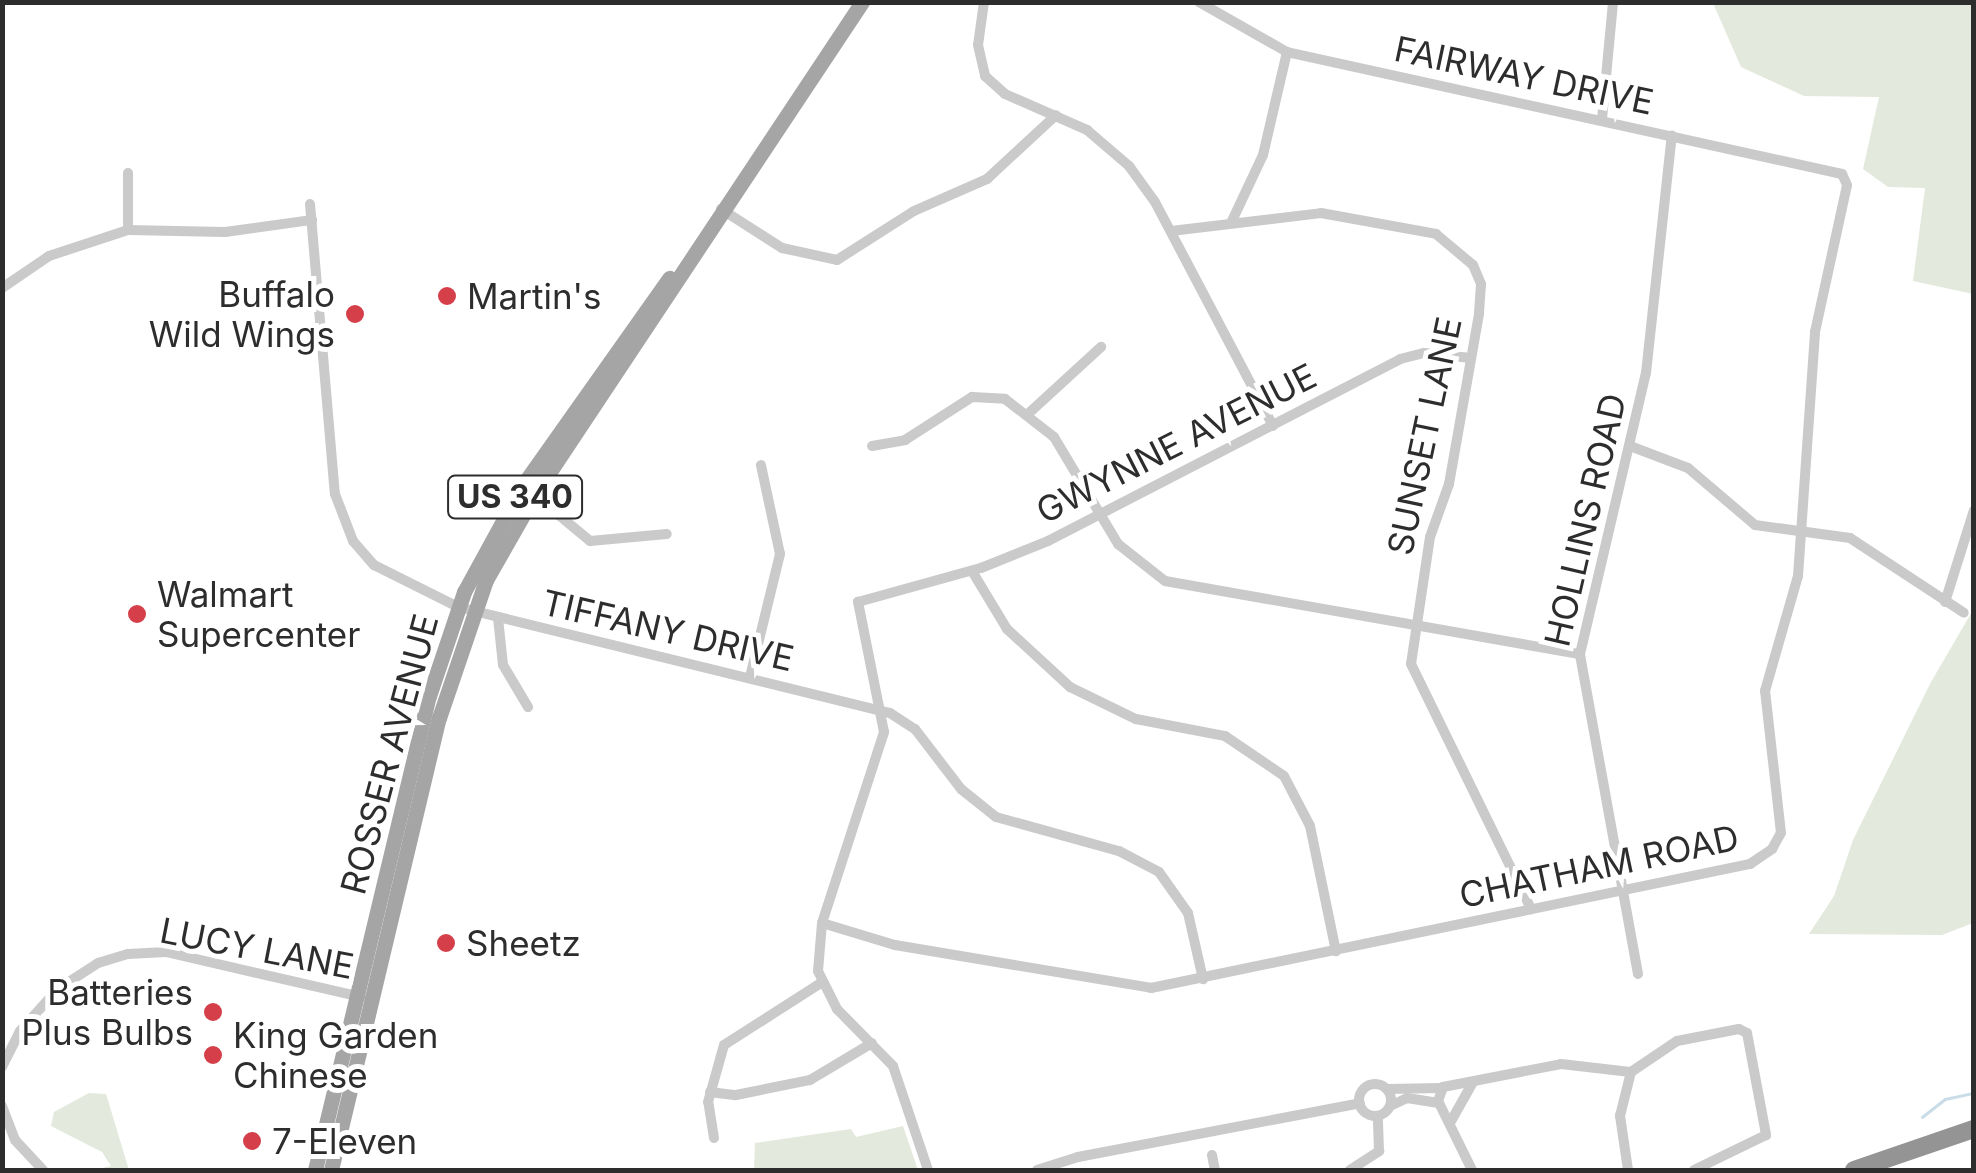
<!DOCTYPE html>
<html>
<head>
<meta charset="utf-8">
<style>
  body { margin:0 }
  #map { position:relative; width:1976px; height:1173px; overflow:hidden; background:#fff; font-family:Inter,sans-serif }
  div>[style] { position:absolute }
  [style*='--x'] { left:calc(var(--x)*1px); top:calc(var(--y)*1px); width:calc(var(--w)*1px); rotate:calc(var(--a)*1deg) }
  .green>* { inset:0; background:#e3e9dc }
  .stream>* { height:2.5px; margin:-1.25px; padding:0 1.25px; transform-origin:1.25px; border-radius:1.25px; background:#c9dce8 }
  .street>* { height:10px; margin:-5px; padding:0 5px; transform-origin:5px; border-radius:5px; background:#cacaca }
  .street>.ring { margin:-5px; padding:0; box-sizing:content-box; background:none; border:10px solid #cacaca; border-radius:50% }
  .primary>* { height:15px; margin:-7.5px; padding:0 7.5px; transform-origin:7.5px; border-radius:7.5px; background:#a5a5a5 }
  .highway>* { height:18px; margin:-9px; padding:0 9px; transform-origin:9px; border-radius:9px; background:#949494 }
  .dots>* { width:28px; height:28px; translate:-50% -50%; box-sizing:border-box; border:5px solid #fff; border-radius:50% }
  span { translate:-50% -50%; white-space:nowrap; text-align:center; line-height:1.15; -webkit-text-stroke:10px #fff; paint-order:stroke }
  .shield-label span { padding:2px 8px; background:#fff; border:2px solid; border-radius:8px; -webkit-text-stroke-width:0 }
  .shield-label { font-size:32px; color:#2d2d2d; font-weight:700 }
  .street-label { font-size:35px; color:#2d2d2d }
  .poi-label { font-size:35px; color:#2d2d2d }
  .right { translate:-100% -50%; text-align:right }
  .left { translate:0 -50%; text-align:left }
  .frame { position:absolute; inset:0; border:5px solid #2d2d2d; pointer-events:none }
</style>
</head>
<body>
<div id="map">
  <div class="green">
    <div style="clip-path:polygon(1713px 3px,1973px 3px,1973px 294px,1913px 281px,1925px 188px,1888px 187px,1863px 169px,1879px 97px,1804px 96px,1741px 67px)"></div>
    <div style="clip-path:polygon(1973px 610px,1973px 923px,1942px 935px,1809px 934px,1834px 896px,1853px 840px,1931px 682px)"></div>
    <div style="clip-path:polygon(89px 1093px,106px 1094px,129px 1170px,94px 1170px,111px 1166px,102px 1152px,51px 1126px,54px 1112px)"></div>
    <div style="clip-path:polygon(903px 1126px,918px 1170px,754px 1170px,755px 1143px,851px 1129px,856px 1137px)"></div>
  </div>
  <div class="stream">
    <div style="--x:1922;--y:1117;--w:29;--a:-38"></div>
    <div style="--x:1945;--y:1099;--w:30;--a:-12"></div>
  </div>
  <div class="street">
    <div style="--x:984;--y:2;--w:43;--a:97.9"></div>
    <div style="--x:978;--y:45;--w:32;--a:77"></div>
    <div style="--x:985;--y:76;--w:27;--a:42"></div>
    <div style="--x:1005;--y:94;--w:90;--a:23.7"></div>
    <div style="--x:1087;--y:130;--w:55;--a:40.6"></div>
    <div style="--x:1129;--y:166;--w:44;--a:54.2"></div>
    <div style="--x:1155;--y:202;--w:253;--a:62.2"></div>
    <div style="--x:1602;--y:119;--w:118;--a:-84.6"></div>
    <div style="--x:128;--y:173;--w:57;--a:90"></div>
    <div style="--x:310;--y:204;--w:291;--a:85.1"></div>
    <div style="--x:335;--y:494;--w:50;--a:69"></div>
    <div style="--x:353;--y:541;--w:32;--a:49"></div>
    <div style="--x:374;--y:565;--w:94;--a:26.6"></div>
    <div style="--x:458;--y:607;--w:445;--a:13.8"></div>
    <div style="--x:890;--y:713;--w:30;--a:33"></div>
    <div style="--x:915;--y:729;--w:76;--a:52.5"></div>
    <div style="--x:961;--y:789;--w:45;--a:38.7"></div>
    <div style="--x:996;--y:817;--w:128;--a:15.5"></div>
    <div style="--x:1119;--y:851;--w:45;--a:27.7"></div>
    <div style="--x:1159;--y:872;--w:50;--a:54.7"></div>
    <div style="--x:1188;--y:913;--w:68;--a:77.2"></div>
    <div style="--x:721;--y:209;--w:72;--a:32.6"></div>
    <div style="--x:782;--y:248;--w:56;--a:12.3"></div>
    <div style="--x:837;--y:260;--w:91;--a:-32.5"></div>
    <div style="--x:914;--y:211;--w:80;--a:-23.7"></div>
    <div style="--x:987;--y:179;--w:94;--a:-42.8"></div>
    <div style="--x:1231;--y:223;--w:75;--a:-64.8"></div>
    <div style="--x:1263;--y:155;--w:106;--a:-76.9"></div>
    <div style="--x:1171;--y:231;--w:151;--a:-6.8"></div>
    <div style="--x:1321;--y:213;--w:117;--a:10.3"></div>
    <div style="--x:1436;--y:234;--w:48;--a:40"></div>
    <div style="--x:1473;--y:265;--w:21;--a:67"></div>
    <div style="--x:1481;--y:284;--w:30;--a:94"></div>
    <div style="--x:1479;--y:314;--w:173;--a:100"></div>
    <div style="--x:1449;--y:484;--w:56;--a:109.7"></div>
    <div style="--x:1430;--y:537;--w:128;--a:98.5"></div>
    <div style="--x:1411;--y:664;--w:273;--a:63.9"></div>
    <div style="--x:2;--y:288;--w:57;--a:-34.2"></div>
    <div style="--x:49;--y:256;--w:83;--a:-18.2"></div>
    <div style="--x:128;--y:230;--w:97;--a:1.2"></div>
    <div style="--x:225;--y:232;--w:88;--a:-7.9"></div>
    <div style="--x:1029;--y:413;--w:98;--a:-42.5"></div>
    <div style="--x:872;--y:446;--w:34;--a:-10"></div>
    <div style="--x:905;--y:440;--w:80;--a:-32.7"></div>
    <div style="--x:972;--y:397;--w:33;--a:3"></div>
    <div style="--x:1005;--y:399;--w:62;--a:37.8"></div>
    <div style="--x:1054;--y:437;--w:125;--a:59.1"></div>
    <div style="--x:1118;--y:544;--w:60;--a:38.2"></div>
    <div style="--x:1165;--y:581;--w:421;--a:10"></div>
    <div style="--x:1630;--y:446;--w:62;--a:20.8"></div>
    <div style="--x:1688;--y:468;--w:88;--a:40.4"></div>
    <div style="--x:1755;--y:525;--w:96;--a:7.8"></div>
    <div style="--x:1850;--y:538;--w:136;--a:33.3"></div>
    <div style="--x:531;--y:492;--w:77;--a:39.7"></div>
    <div style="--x:590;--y:541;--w:77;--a:-5.2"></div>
    <div style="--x:972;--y:571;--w:68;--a:58.9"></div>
    <div style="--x:1007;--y:629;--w:86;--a:42.6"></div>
    <div style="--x:1070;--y:687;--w:73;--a:25.9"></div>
    <div style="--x:1136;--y:719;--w:91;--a:10.8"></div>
    <div style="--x:1225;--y:736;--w:71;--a:34.1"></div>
    <div style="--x:1284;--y:776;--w:56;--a:62.5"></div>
    <div style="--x:1310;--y:826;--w:128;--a:78.3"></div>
    <div style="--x:1945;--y:602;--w:96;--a:-72.5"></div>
    <div style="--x:498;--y:618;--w:47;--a:83.9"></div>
    <div style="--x:503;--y:665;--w:49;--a:59.2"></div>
    <div style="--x:750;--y:677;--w:127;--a:-76.3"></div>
    <div style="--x:780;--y:554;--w:91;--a:-102.1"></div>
    <div style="--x:822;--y:923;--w:76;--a:16.8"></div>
    <div style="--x:895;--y:945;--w:260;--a:9.5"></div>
    <div style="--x:1151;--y:988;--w:612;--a:-11.7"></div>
    <div style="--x:1750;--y:864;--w:27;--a:-34"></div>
    <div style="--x:1772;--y:849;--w:18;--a:-61"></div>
    <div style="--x:1781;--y:833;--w:143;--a:-96.4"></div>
    <div style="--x:1765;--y:691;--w:120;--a:-74"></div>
    <div style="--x:1798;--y:576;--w:245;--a:-86"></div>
    <div style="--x:1815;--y:332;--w:150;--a:-77.7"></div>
    <div style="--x:1847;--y:185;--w:12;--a:-114"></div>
    <div style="--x:1842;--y:174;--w:568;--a:-167.6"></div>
    <div style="--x:1287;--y:52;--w:101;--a:-150.4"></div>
    <div style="--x:1638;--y:974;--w:325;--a:-100.3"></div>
    <div style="--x:1580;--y:654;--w:289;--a:-76.8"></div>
    <div style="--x:1646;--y:373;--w:239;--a:-83.8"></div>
    <div style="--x:2;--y:1067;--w:40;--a:-63.4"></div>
    <div style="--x:20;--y:1031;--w:57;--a:-47.9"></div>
    <div style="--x:58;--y:989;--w:48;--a:-33"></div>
    <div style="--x:98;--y:963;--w:31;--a:-17"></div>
    <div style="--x:128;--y:954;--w:38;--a:-3"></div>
    <div style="--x:166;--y:952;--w:200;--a:13"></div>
    <div class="ring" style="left:1359px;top:1084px;width:22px;height:22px"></div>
    <div style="--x:1387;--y:1089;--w:54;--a:-1.1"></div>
    <div style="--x:710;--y:1092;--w:26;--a:7"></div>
    <div style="--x:736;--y:1095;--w:76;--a:-11.5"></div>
    <div style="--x:810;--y:1080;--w:72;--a:-30.8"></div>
    <div style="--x:2;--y:1106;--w:36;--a:69"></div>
    <div style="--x:15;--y:1140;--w:41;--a:47"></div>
    <div style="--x:1390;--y:1106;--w:19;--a:-25"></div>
    <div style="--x:1407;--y:1098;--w:32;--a:9"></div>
    <div style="--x:1450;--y:1123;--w:47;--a:-60.7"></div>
    <div style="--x:714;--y:1138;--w:36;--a:-99"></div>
    <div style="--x:708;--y:1102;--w:59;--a:-74.3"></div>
    <div style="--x:724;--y:1045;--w:115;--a:-32.6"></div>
    <div style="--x:1212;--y:1155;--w:15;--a:79"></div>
    <div style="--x:928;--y:1170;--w:110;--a:-108.6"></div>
    <div style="--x:893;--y:1066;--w:80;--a:-134.5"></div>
    <div style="--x:837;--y:1009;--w:42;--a:-116.6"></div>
    <div style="--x:818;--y:971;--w:48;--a:-85.2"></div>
    <div style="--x:822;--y:923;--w:201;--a:-72"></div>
    <div style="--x:884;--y:732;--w:133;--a:-101.3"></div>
    <div style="--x:858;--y:602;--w:128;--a:-15.5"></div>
    <div style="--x:981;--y:568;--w:72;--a:-21.9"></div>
    <div style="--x:1048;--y:541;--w:396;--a:-27.3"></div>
    <div style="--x:1400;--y:359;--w:25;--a:-14"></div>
    <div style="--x:1424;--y:353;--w:47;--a:6.1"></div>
    <div style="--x:1037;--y:1170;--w:43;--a:-17.6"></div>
    <div style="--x:1078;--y:1157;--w:287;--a:-10.8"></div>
    <div style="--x:1350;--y:1170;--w:35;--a:-33"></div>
    <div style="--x:1379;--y:1151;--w:35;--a:-92"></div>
    <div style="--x:1472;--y:1170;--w:77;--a:-116.2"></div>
    <div style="--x:1438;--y:1101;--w:15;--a:-70"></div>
    <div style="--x:1443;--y:1087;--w:120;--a:-11"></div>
    <div style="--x:1561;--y:1064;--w:70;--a:6.5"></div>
    <div style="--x:1628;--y:1170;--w:55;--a:-98.4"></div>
    <div style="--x:1620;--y:1116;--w:45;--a:-76"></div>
    <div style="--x:1631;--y:1072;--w:55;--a:-34"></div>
    <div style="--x:1677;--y:1041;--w:63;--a:-11"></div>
    <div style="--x:1739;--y:1029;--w:9;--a:27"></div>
    <div style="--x:1747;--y:1033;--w:104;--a:79.4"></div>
    <div style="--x:1766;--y:1135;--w:80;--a:154.1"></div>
  </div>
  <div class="primary">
    <div style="--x:315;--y:1170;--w:488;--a:-76.5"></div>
    <div style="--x:429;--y:696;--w:110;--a:-71.4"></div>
    <div style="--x:464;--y:592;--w:121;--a:-61.3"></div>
    <div style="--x:522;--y:486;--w:255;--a:-54.7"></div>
    <div style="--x:331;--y:1170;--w:465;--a:-76.6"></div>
    <div style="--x:439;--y:718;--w:146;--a:-71.2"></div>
    <div style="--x:486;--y:580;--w:99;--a:-60.3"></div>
    <div style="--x:535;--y:494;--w:591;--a:-56.39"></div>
  </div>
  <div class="highway">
    <div style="--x:1854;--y:1170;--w:127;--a:-18.9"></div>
  </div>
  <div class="dots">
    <div style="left:447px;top:296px;background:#d43f49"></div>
    <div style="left:355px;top:314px;background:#d43f49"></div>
    <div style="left:137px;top:614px;background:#d43f49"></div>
    <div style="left:446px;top:943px;background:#d43f49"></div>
    <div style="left:213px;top:1012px;background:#d43f49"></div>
    <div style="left:213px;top:1055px;background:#d43f49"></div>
    <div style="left:252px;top:1141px;background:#d43f49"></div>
  </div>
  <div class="shield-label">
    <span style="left:515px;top:497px">US 340</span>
  </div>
  <div class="street-label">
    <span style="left:1524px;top:75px;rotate:12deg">FAIRWAY DRIVE</span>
    <span style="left:1424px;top:436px;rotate:-78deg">SUNSET LANE</span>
    <span style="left:1176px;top:443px;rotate:-27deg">GWYNNE AVENUE</span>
    <span style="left:1585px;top:520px;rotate:-77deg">HOLLINS ROAD</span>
    <span style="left:668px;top:630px;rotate:13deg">TIFFANY DRIVE</span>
    <span style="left:389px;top:754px;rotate:-75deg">ROSSER AVENUE</span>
    <span style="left:1599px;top:866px;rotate:-12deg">CHATHAM ROAD</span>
    <span style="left:257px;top:948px;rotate:11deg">LUCY LANE</span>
  </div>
  <div class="poi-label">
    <span class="right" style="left:335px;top:314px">Buffalo<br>Wild Wings</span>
    <span class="left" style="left:467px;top:296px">Martin's</span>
    <span class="left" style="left:157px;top:614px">Walmart<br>Supercenter</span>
    <span class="left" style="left:466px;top:943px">Sheetz</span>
    <span class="right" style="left:193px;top:1012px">Batteries<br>Plus Bulbs</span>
    <span class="left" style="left:233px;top:1055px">King Garden<br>Chinese</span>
    <span class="left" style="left:272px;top:1141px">7-Eleven</span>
  </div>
  <div class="frame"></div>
</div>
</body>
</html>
